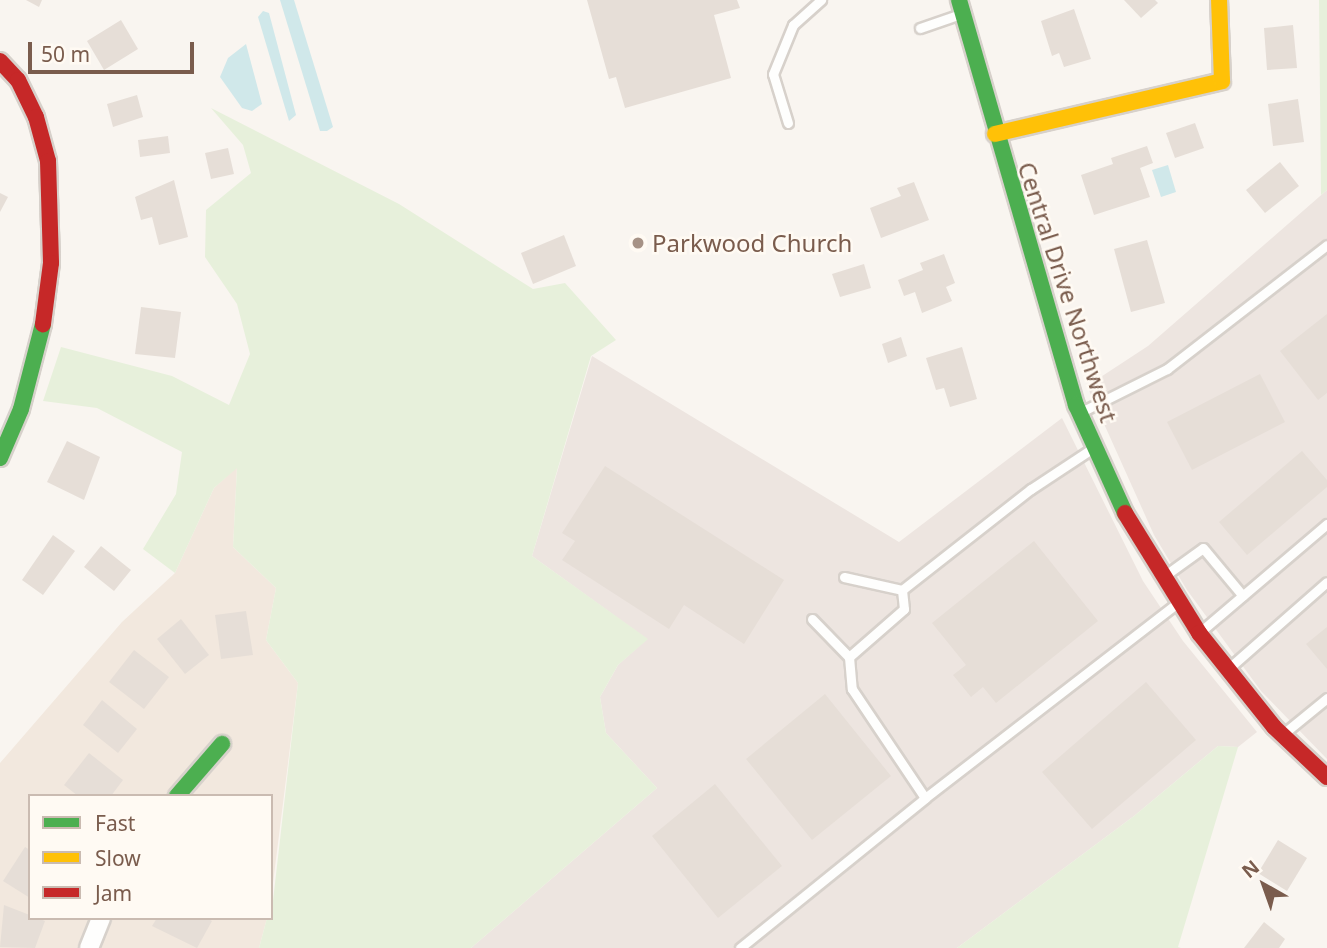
<!DOCTYPE html>
<html>
<head>
<meta charset="utf-8">
<style>
  body { margin:0 }
  #map { position:relative; width:1327px; height:948px; overflow:hidden; background:#f9f5f0; font-family:"Noto Sans",sans-serif }
  div>[style] { position:absolute }
  [style*='--x'] { left:calc(var(--x)*1px); top:calc(var(--y)*1px); width:calc(var(--w)*1px); rotate:calc(var(--a)*1deg) }
  .residential>* { inset:0; background:#f2e8de }
  .industrial>* { inset:0; background:#ede5e0 }
  .green>* { inset:0; background:#e7f0db }
  .water>* { inset:0; background:#d0e8ea }
  .building>* { inset:0; background:#e6ded7 }
  .roads { filter:drop-shadow(2px 0 #d7d1cb) drop-shadow(-2px 0 #d7d1cb) drop-shadow(0 2px #d7d1cb) drop-shadow(0 -2px #d7d1cb) }
  .lane>* { height:9px; margin:-4.5px; padding:0 4.5px; transform-origin:4.5px; border-radius:4.5px; background:#fefefd }
  .street>* { height:18px; margin:-9px; padding:0 9px; transform-origin:9px; border-radius:9px; background:#fefefd }
  .fast>* { height:16px; margin:-8px; padding:0 8px; transform-origin:8px; border-radius:8px; background:#4caf50 }
  .slow>* { height:16px; margin:-8px; padding:0 8px; transform-origin:8px; border-radius:8px; background:#ffc107 }
  .jam>* { height:16px; margin:-8px; padding:0 8px; transform-origin:8px; border-radius:8px; background:#c62828 }
  .dots>* { width:19px; height:19px; translate:-50% -50%; box-sizing:border-box; border:4px solid #fffaf3; border-radius:50% }
  span { translate:-50% -50%; white-space:nowrap; text-align:center; line-height:1.15; -webkit-text-stroke:5px #fffaf3; paint-order:stroke }
  .poi-label { font-size:24px; color:#7a5c4d }
  .left { translate:0 -50%; text-align:left }
  .street-label { font-size:24px; color:#7a5c4d }
  .legend { position:absolute; left:28px; top:794px; width:245px; height:126px; box-sizing:border-box; background:#fffaf3; border:2px solid #cabbb1; margin:0; padding:9px 12px; list-style:none; font-size:21px; color:#7a5c4d }
  .legend li { display:flex; align-items:center; gap:14px; height:35px }
  .legend b { width:35px; border:2px solid #cabbb1 }
  .north { position:absolute; left:1229px; top:850px; width:70px; height:70px; -webkit-text-stroke:5px #fffaf3; paint-order:stroke; rotate:320deg; font-size:19px; font-weight:700; line-height:28px; text-align:center; color:#7a5c4d }
  .north::after { content:''; display:block; margin:auto; width:24px; height:32px; background:#7a5c4d; clip-path:polygon(50% 0,100% 100%,50% 72%,0 100%) }
  .scale { position:absolute; left:28px; top:42px; width:166px; height:32px; box-sizing:border-box; border:4px solid #7a5c4d; border-top:0; padding-left:9px; font-size:21px; line-height:24px; white-space:nowrap; color:#7a5c4d; -webkit-text-stroke:5px #fffaf3; paint-order:stroke }
</style>
</head>
<body>
<div id="map">
  <div class="residential">
    <div style="clip-path:polygon(237px 467px,233px 547px,276px 588px,266px 640px,298px 683px,271px 899px,271px 796px,30px 796px,30px 918px,267px 918px,259px 948px,0 948px,0 763px,122px 622px,175px 573px,214px 488px)"></div>
  </div>
  <div class="industrial">
    <div style="clip-path:polygon(1327px 190px,1327px 759px,1261px 691px,1187px 590px,1154px 535px,1087px 386px,1148px 346px)"></div>
    <div style="clip-path:polygon(592px 356px,899px 542px,1062px 418px,1143px 581px,1183px 641px,1257px 732px,1238px 747px,1218px 746px,1134px 816px,957px 948px,471px 948px,657px 788px,606px 733px,600px 697px,618px 665px,647px 639px,532px 556px)"></div>
  </div>
  <div class="green">
    <div style="clip-path:polygon(1319px 0,1327px 0,1327px 190px,1321px 195px)"></div>
    <div style="clip-path:polygon(211px 108px,399px 204px,533px 289px,565px 283px,616px 340px,591px 356px,532px 556px,648px 639px,618px 665px,600px 697px,606px 733px,657px 788px,471px 948px,259px 948px,267px 918px,271px 918px,298px 683px,266px 640px,276px 588px,233px 547px,237px 468px,214px 488px,175px 573px,143px 549px,176px 494px,182px 452px,97px 408px,43px 401px,61px 347px,172px 376px,229px 405px,250px 354px,237px 304px,205px 257px,206px 210px,251px 173px,243px 145px)"></div>
    <div style="clip-path:polygon(1218px 746px,1238px 747px,1178px 947px,1181px 948px,957px 948px,1134px 816px)"></div>
  </div>
  <div class="water">
    <div style="clip-path:polygon(280px 0,294px 0,333px 127px,327px 131px,320px 131px)"></div>
    <div style="clip-path:polygon(263px 11px,269px 13px,296px 115px,289px 121px,258px 17px)"></div>
    <div style="clip-path:polygon(246px 44px,262px 104px,252px 111px,242px 108px,220px 77px,228px 58px)"></div>
    <div style="clip-path:polygon(1168px 165px,1176px 192px,1161px 197px,1152px 170px)"></div>
  </div>
  <div class="building">
    <div style="clip-path:polygon(26px 0,42px 0,39px 7px)"></div>
    <div style="clip-path:polygon(587px 0,737px 0,740px 8px,714px 15px,731px 78px,625px 108px,616px 77px,609px 79px)"></div>
    <div style="clip-path:polygon(1124px 0,1155px 0,1158px 3px,1141px 18px)"></div>
    <div style="clip-path:polygon(1074px 9px,1091px 59px,1064px 67px,1059px 53px,1052px 56px,1041px 21px)"></div>
    <div style="clip-path:polygon(121px 20px,138px 49px,104px 70px,87px 41px)"></div>
    <div style="clip-path:polygon(1293px 25px,1297px 68px,1267px 70px,1264px 28px)"></div>
    <div style="clip-path:polygon(137px 95px,143px 117px,113px 127px,107px 104px)"></div>
    <div style="clip-path:polygon(1298px 99px,1304px 142px,1273px 146px,1268px 104px)"></div>
    <div style="clip-path:polygon(1195px 123px,1204px 148px,1175px 158px,1166px 133px)"></div>
    <div style="clip-path:polygon(168px 136px,170px 153px,140px 157px,138px 140px)"></div>
    <div style="clip-path:polygon(1147px 146px,1153px 163px,1140px 168px,1150px 197px,1094px 215px,1081px 175px,1113px 164px,1111px 158px)"></div>
    <div style="clip-path:polygon(228px 148px,234px 174px,211px 179px,205px 153px)"></div>
    <div style="clip-path:polygon(1280px 162px,1299px 186px,1265px 213px,1246px 190px)"></div>
    <div style="clip-path:polygon(174px 180px,188px 237px,159px 245px,152px 217px,141px 220px,135px 197px)"></div>
    <div style="clip-path:polygon(914px 182px,929px 220px,881px 238px,870px 208px,901px 196px,897px 188px)"></div>
    <div style="clip-path:polygon(0 193px,8px 197px,0 212px)"></div>
    <div style="clip-path:polygon(564px 235px,576px 266px,533px 284px,521px 253px)"></div>
    <div style="clip-path:polygon(1147px 240px,1165px 303px,1131px 312px,1114px 249px)"></div>
    <div style="clip-path:polygon(944px 254px,955px 283px,946px 287px,952px 301px,922px 313px,915px 292px,904px 296px,898px 280px,923px 270px,920px 263px)"></div>
    <div style="clip-path:polygon(864px 264px,871px 288px,840px 297px,832px 274px)"></div>
    <div style="clip-path:polygon(141px 307px,181px 312px,175px 358px,135px 354px)"></div>
    <div style="clip-path:polygon(1327px 314px,1327px 393px,1318px 400px,1280px 351px)"></div>
    <div style="clip-path:polygon(901px 337px,907px 356px,888px 363px,882px 344px)"></div>
    <div style="clip-path:polygon(962px 347px,977px 399px,950px 407px,944px 388px,936px 390px,926px 358px)"></div>
    <div style="clip-path:polygon(1260px 374px,1285px 422px,1192px 470px,1167px 422px)"></div>
    <div style="clip-path:polygon(67px 441px,100px 457px,84px 500px,47px 482px)"></div>
    <div style="clip-path:polygon(1302px 451px,1327px 480px,1327px 487px,1247px 555px,1219px 522px)"></div>
    <div style="clip-path:polygon(605px 466px,784px 580px,744px 644px,684px 605px,669px 629px,562px 560px,575px 541px,562px 533px)"></div>
    <div style="clip-path:polygon(53px 535px,75px 551px,43px 595px,22px 580px)"></div>
    <div style="clip-path:polygon(1034px 541px,1098px 621px,996px 703px,983px 687px,971px 697px,953px 675px,966px 665px,932px 623px)"></div>
    <div style="clip-path:polygon(101px 546px,131px 570px,114px 591px,84px 567px)"></div>
    <div style="clip-path:polygon(246px 611px,253px 655px,221px 659px,215px 615px)"></div>
    <div style="clip-path:polygon(181px 619px,209px 655px,185px 674px,157px 639px)"></div>
    <div style="clip-path:polygon(1327px 627px,1327px 669px,1306px 644px)"></div>
    <div style="clip-path:polygon(134px 650px,169px 677px,144px 709px,109px 682px)"></div>
    <div style="clip-path:polygon(1146px 682px,1196px 740px,1092px 829px,1042px 772px)"></div>
    <div style="clip-path:polygon(825px 694px,891px 776px,812px 840px,746px 759px)"></div>
    <div style="clip-path:polygon(102px 700px,137px 729px,118px 753px,83px 725px)"></div>
    <div style="clip-path:polygon(89px 753px,123px 780px,111px 796px,78px 796px,64px 785px)"></div>
    <div style="clip-path:polygon(715px 784px,782px 866px,718px 918px,652px 836px)"></div>
    <div style="clip-path:polygon(1278px 840px,1307px 858px,1287px 891px,1258px 873px)"></div>
    <div style="clip-path:polygon(25px 847px,30px 850px,30px 898px,3px 881px)"></div>
    <div style="clip-path:polygon(4px 905px,45px 921px,35px 948px,0 947px)"></div>
    <div style="clip-path:polygon(157px 918px,207px 918px,212px 921px,197px 948px,152px 926px)"></div>
    <div style="clip-path:polygon(1264px 922px,1285px 939px,1279px 948px,1244px 948px)"></div>
  </div>
  <div class="roads">
    <div class="lane">
      <div style="--x:920;--y:28;--w:43;--a:-18.9"></div>
      <div style="--x:788;--y:123;--w:51;--a:-107"></div>
      <div style="--x:773;--y:74;--w:53;--a:-67.8"></div>
      <div style="--x:793;--y:25;--w:38;--a:-42"></div>
      <div style="--x:1081;--y:412;--w:96;--a:-26.6"></div>
      <div style="--x:1167;--y:369;--w:202;--a:-37.8"></div>
      <div style="--x:1167;--y:574;--w:44;--a:-35.8"></div>
      <div style="--x:1203;--y:548;--w:62;--a:50.2"></div>
      <div style="--x:844;--y:577;--w:59;--a:12.6"></div>
      <div style="--x:902;--y:590;--w:164;--a:-38.1"></div>
      <div style="--x:1031;--y:489;--w:74;--a:-33.5"></div>
      <div style="--x:812;--y:619;--w:53;--a:45.8"></div>
      <div style="--x:849;--y:657;--w:32;--a:85"></div>
      <div style="--x:852;--y:689;--w:131;--a:56.2"></div>
      <div style="--x:925;--y:798;--w:321;--a:-37.7"></div>
      <div style="--x:1200;--y:632;--w:167;--a:-40.4"></div>
      <div style="--x:849;--y:657;--w:73;--a:-41.1"></div>
      <div style="--x:904;--y:609;--w:19;--a:-96"></div>
      <div style="--x:1229;--y:668;--w:130;--a:-41.3"></div>
      <div style="--x:1283;--y:734;--w:57;--a:-39.3"></div>
      <div style="--x:740;--y:948;--w:238;--a:-39"></div>
    </div>
    <div class="street">
      <div style="--x:89;--y:948;--w:32;--a:-68"></div>
    </div>
    <div class="fast">
      <div style="--x:959;--y:0;--w:422;--a:73.9"></div>
      <div style="--x:1076;--y:405;--w:119;--a:65.6"></div>
      <div style="--x:0;--y:458;--w:53;--a:-66.8"></div>
      <div style="--x:21;--y:409;--w:88;--a:-75.5"></div>
      <div style="--x:177;--y:796;--w:69;--a:-49.1"></div>
    </div>
    <div class="slow">
      <div style="--x:995;--y:134;--w:233;--a:-13.1"></div>
      <div style="--x:1222;--y:81;--w:81;--a:-92.1"></div>
    </div>
    <div class="jam">
      <div style="--x:0;--y:61;--w:26;--a:47"></div>
      <div style="--x:18;--y:80;--w:41;--a:64.1"></div>
      <div style="--x:36;--y:117;--w:46;--a:74.7"></div>
      <div style="--x:48;--y:161;--w:102;--a:88.3"></div>
      <div style="--x:51;--y:263;--w:62;--a:97.5"></div>
      <div style="--x:1125;--y:513;--w:141;--a:58.3"></div>
      <div style="--x:1199;--y:633;--w:120;--a:51.4"></div>
      <div style="--x:1274;--y:727;--w:73;--a:43.3"></div>
    </div>
  </div>
  <div class="dots">
    <div style="left:638px;top:243px;background:#a69286"></div>
  </div>
  <div class="poi-label">
    <span class="left" style="left:652px;top:243px">Parkwood Church</span>
  </div>
  <div class="street-label">
    <span style="left:1068px;top:292px;rotate:72deg">Central Drive Northwest</span>
  </div>
  <ul class="legend">
  <li><b style="height:9px;background:#4caf50"></b>Fast</li>
  <li><b style="height:9px;background:#ffc107"></b>Slow</li>
  <li><b style="height:9px;background:#c62828"></b>Jam</li>
  </ul>
  <div class="north">N</div>
  <div class="scale">50 m</div>
</div>
</body>
</html>
